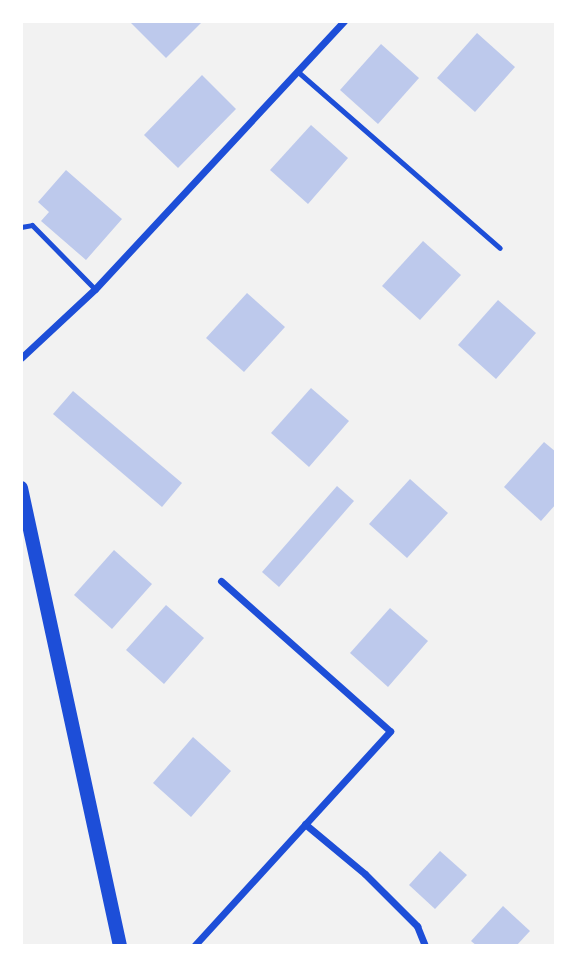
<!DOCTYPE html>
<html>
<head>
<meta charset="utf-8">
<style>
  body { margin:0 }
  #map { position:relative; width:577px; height:967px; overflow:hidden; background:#f2f2f2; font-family:Roboto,sans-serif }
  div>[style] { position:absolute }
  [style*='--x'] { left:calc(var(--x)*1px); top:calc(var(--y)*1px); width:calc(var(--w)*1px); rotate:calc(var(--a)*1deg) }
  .building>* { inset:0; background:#bdc9ec }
  .service>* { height:5px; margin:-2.5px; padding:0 2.5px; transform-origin:2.5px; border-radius:2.5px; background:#1d4ed8 }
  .minor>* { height:7px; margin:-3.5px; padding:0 3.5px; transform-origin:3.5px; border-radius:3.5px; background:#1d4ed8 }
  .secondary>* { height:14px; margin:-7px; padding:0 7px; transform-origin:7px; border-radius:7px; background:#1d4ed8 }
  span { translate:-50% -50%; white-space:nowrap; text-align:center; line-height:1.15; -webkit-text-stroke:7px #fff; paint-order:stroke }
  .frame { position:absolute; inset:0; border:23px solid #fff; pointer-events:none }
</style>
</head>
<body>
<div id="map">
  <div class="building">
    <div style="clip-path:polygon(129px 21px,203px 21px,166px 58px)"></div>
    <div style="clip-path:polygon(477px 33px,515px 67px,475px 112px,437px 78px)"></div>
    <div style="clip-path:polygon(381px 44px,419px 78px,378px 124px,340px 90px)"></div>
    <div style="clip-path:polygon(202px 75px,236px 109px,178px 168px,144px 135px)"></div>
    <div style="clip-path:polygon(311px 125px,348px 158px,308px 204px,270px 170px)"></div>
    <div style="clip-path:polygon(66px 170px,122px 219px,86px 260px,41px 221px,49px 212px,38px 202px)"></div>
    <div style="clip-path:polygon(423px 241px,461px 275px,420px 320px,382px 286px)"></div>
    <div style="clip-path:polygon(247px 293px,285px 327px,244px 372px,206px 338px)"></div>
    <div style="clip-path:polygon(498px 300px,536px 333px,496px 379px,458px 345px)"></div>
    <div style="clip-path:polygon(311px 388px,349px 421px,309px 467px,271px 433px)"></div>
    <div style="clip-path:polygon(73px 391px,182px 483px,162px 507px,53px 414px)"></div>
    <div style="clip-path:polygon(544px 442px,556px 452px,556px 504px,541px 521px,504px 487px)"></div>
    <div style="clip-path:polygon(410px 479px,448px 513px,407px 558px,369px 524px)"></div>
    <div style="clip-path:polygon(337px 486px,354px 501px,279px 587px,262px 572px)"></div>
    <div style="clip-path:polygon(114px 550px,152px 584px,112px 629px,74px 595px)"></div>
    <div style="clip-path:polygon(166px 605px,204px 638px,164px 684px,126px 650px)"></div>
    <div style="clip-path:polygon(390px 608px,428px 641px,388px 687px,350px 653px)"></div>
    <div style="clip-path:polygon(193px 737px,231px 771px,191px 817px,153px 783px)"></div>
    <div style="clip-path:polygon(440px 851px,467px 875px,435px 909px,409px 885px)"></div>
    <div style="clip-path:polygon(503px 906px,530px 931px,516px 946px,477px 946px,471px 941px)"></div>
  </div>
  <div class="service">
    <div style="--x:297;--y:71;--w:269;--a:41.1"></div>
    <div style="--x:21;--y:227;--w:11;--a:-10"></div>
    <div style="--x:32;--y:225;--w:90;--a:45.5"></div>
  </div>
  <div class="minor">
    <div style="--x:21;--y:358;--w:101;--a:-43"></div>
    <div style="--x:95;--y:289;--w:366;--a:-47.1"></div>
    <div style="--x:305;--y:824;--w:78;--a:39.8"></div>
    <div style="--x:365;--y:874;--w:74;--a:45"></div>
    <div style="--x:417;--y:926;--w:22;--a:68"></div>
    <div style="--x:194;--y:946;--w:291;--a:-47.6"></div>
    <div style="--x:390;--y:731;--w:226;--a:-138.4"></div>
  </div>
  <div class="secondary">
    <div style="--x:21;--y:488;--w:469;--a:77.8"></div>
  </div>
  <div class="frame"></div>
</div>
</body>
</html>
